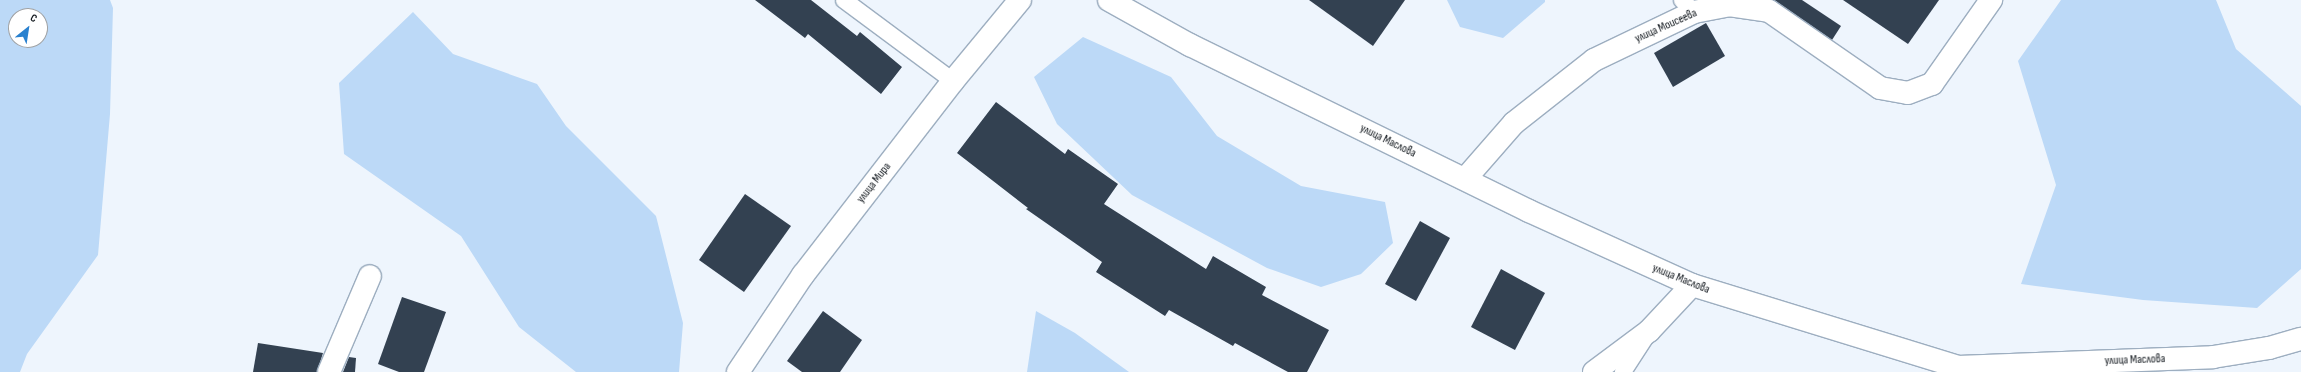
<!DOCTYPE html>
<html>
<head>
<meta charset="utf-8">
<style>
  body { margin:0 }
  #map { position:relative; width:2301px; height:372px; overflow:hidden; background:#eef5fd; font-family:"Sofia Sans Condensed",sans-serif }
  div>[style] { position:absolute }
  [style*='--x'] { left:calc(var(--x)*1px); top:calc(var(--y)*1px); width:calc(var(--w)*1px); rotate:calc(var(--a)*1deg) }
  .green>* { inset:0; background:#bcd9f7 }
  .building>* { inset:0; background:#334151 }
  .roads { filter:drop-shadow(1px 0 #9daec0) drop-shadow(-1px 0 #9daec0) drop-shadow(0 1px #9daec0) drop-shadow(0 -1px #9daec0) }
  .service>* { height:16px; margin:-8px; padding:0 8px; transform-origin:8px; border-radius:8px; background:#fff }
  .minor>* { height:22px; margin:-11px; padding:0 11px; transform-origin:11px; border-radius:11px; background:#fff }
  .secondary>* { height:22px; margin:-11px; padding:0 11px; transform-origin:11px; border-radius:11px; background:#fff }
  span { translate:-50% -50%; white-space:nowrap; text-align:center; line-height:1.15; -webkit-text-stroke:4px #fff; paint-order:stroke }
  .street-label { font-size:12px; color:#0e141a }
  .north { position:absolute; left:8px; top:8px; width:40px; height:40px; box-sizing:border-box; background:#fff; border:1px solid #9fa1a3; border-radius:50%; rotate:30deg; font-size:11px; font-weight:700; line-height:16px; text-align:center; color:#0e141a }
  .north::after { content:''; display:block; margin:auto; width:14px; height:18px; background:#2a81cf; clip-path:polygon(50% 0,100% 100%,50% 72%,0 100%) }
</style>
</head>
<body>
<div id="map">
  <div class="green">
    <div style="clip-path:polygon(evenodd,0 0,110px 0,113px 8px,110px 114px,98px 255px,27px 354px,20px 372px,0 372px,0 0,16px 16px,40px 16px,40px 40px,16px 40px,16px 16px)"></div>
    <div style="clip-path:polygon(1447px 0,1545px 0,1545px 2px,1503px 38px,1460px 27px)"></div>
    <div style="clip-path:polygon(2061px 0,2216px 0,2236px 49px,2301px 106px,2301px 269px,2257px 308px,2143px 300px,2021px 284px,2056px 185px,2018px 61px)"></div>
    <div style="clip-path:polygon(413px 12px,453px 54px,537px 84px,566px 126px,656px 216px,683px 323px,679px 372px,576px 372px,519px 327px,461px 236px,344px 154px,339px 83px)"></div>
    <div style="clip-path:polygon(1083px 37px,1171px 77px,1217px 136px,1301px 186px,1385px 202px,1393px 243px,1361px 274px,1321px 287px,1267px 268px,1132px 195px,1057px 124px,1034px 77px)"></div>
    <div style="clip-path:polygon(1036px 311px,1075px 333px,1129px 372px,1027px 372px)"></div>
  </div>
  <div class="building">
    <div style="clip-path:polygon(755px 0,811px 0,857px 36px,860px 32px,902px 67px,881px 94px,808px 34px,805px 38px)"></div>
    <div style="clip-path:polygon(1309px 0,1405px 0,1373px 46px)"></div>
    <div style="clip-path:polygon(1774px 0,1802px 0,1841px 26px,1832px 40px)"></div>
    <div style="clip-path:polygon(1843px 0,1939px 0,1908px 44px)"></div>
    <div style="clip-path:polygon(1706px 23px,1725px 56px,1673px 87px,1654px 53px)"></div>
    <div style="clip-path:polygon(996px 102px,1065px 154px,1068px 149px,1118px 184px,1104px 204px,1206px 269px,1213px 256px,1266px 287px,1262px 295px,1329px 330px,1307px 372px,1288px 372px,1235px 343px,1233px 346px,1169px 310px,1165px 316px,1096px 272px,1102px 262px,1026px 209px,1028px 208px,957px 153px)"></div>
    <div style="clip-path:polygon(745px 194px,791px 226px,744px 292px,699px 260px)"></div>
    <div style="clip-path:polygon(1420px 221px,1450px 238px,1416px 301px,1385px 284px)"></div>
    <div style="clip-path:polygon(1501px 269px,1545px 293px,1515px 350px,1471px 327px)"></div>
    <div style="clip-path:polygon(402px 297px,446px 312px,424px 372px,399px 372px,378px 364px)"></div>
    <div style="clip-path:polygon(823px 311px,862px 340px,840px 372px,802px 372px,787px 361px)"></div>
    <div style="clip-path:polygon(258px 343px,323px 353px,317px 372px,253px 372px)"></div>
    <div style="clip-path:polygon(349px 357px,356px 358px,355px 372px,343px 372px)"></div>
  </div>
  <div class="roads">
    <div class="service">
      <div style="--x:844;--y:0;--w:136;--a:36.6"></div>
      <div style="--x:1682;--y:0;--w:17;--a:45"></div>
      <div style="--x:1623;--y:372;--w:40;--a:-57.1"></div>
    </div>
    <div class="minor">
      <div style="--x:1465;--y:179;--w:74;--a:-48.8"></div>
      <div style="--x:1514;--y:123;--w:102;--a:-38.2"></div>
      <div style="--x:1594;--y:60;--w:111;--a:-25.6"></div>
      <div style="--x:1694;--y:12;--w:36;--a:-11"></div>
      <div style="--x:1729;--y:5;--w:40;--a:8.5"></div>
      <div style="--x:1769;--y:11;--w:135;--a:34.7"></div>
      <div style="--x:1880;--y:88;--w:28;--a:10"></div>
      <div style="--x:1908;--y:93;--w:26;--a:-21"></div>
      <div style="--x:1932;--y:84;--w:103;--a:-54.9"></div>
      <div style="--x:329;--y:372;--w:104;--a:-66.9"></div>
      <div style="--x:738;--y:372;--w:117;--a:-56.2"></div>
      <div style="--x:803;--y:275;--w:245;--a:-52.3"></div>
      <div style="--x:953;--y:81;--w:105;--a:-50.4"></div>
      <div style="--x:1594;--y:372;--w:69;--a:-36.7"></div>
      <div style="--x:1649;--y:331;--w:63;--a:-46.9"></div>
    </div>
    <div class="secondary">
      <div style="--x:1109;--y:0;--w:93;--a:29.1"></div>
      <div style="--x:1190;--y:45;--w:377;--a:26.1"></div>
      <div style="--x:1529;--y:211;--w:179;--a:24.4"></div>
      <div style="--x:1692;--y:285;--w:278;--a:17.1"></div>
      <div style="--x:1958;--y:367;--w:255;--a:-2.2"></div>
      <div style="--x:2213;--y:357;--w:57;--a:-9.1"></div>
      <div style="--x:2269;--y:348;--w:33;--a:-16"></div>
    </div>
  </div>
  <div class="street-label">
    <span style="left:1666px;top:26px;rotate:-24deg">улица Моисеева</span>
    <span style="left:1388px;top:141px;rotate:26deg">улица Маслова</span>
    <span style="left:874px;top:183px;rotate:-52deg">улица Мира</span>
    <span style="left:1681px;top:279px;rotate:22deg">улица Маслова</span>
    <span style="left:2135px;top:360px;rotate:-2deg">улица Маслова</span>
  </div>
  <div class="north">С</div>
</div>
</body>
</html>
